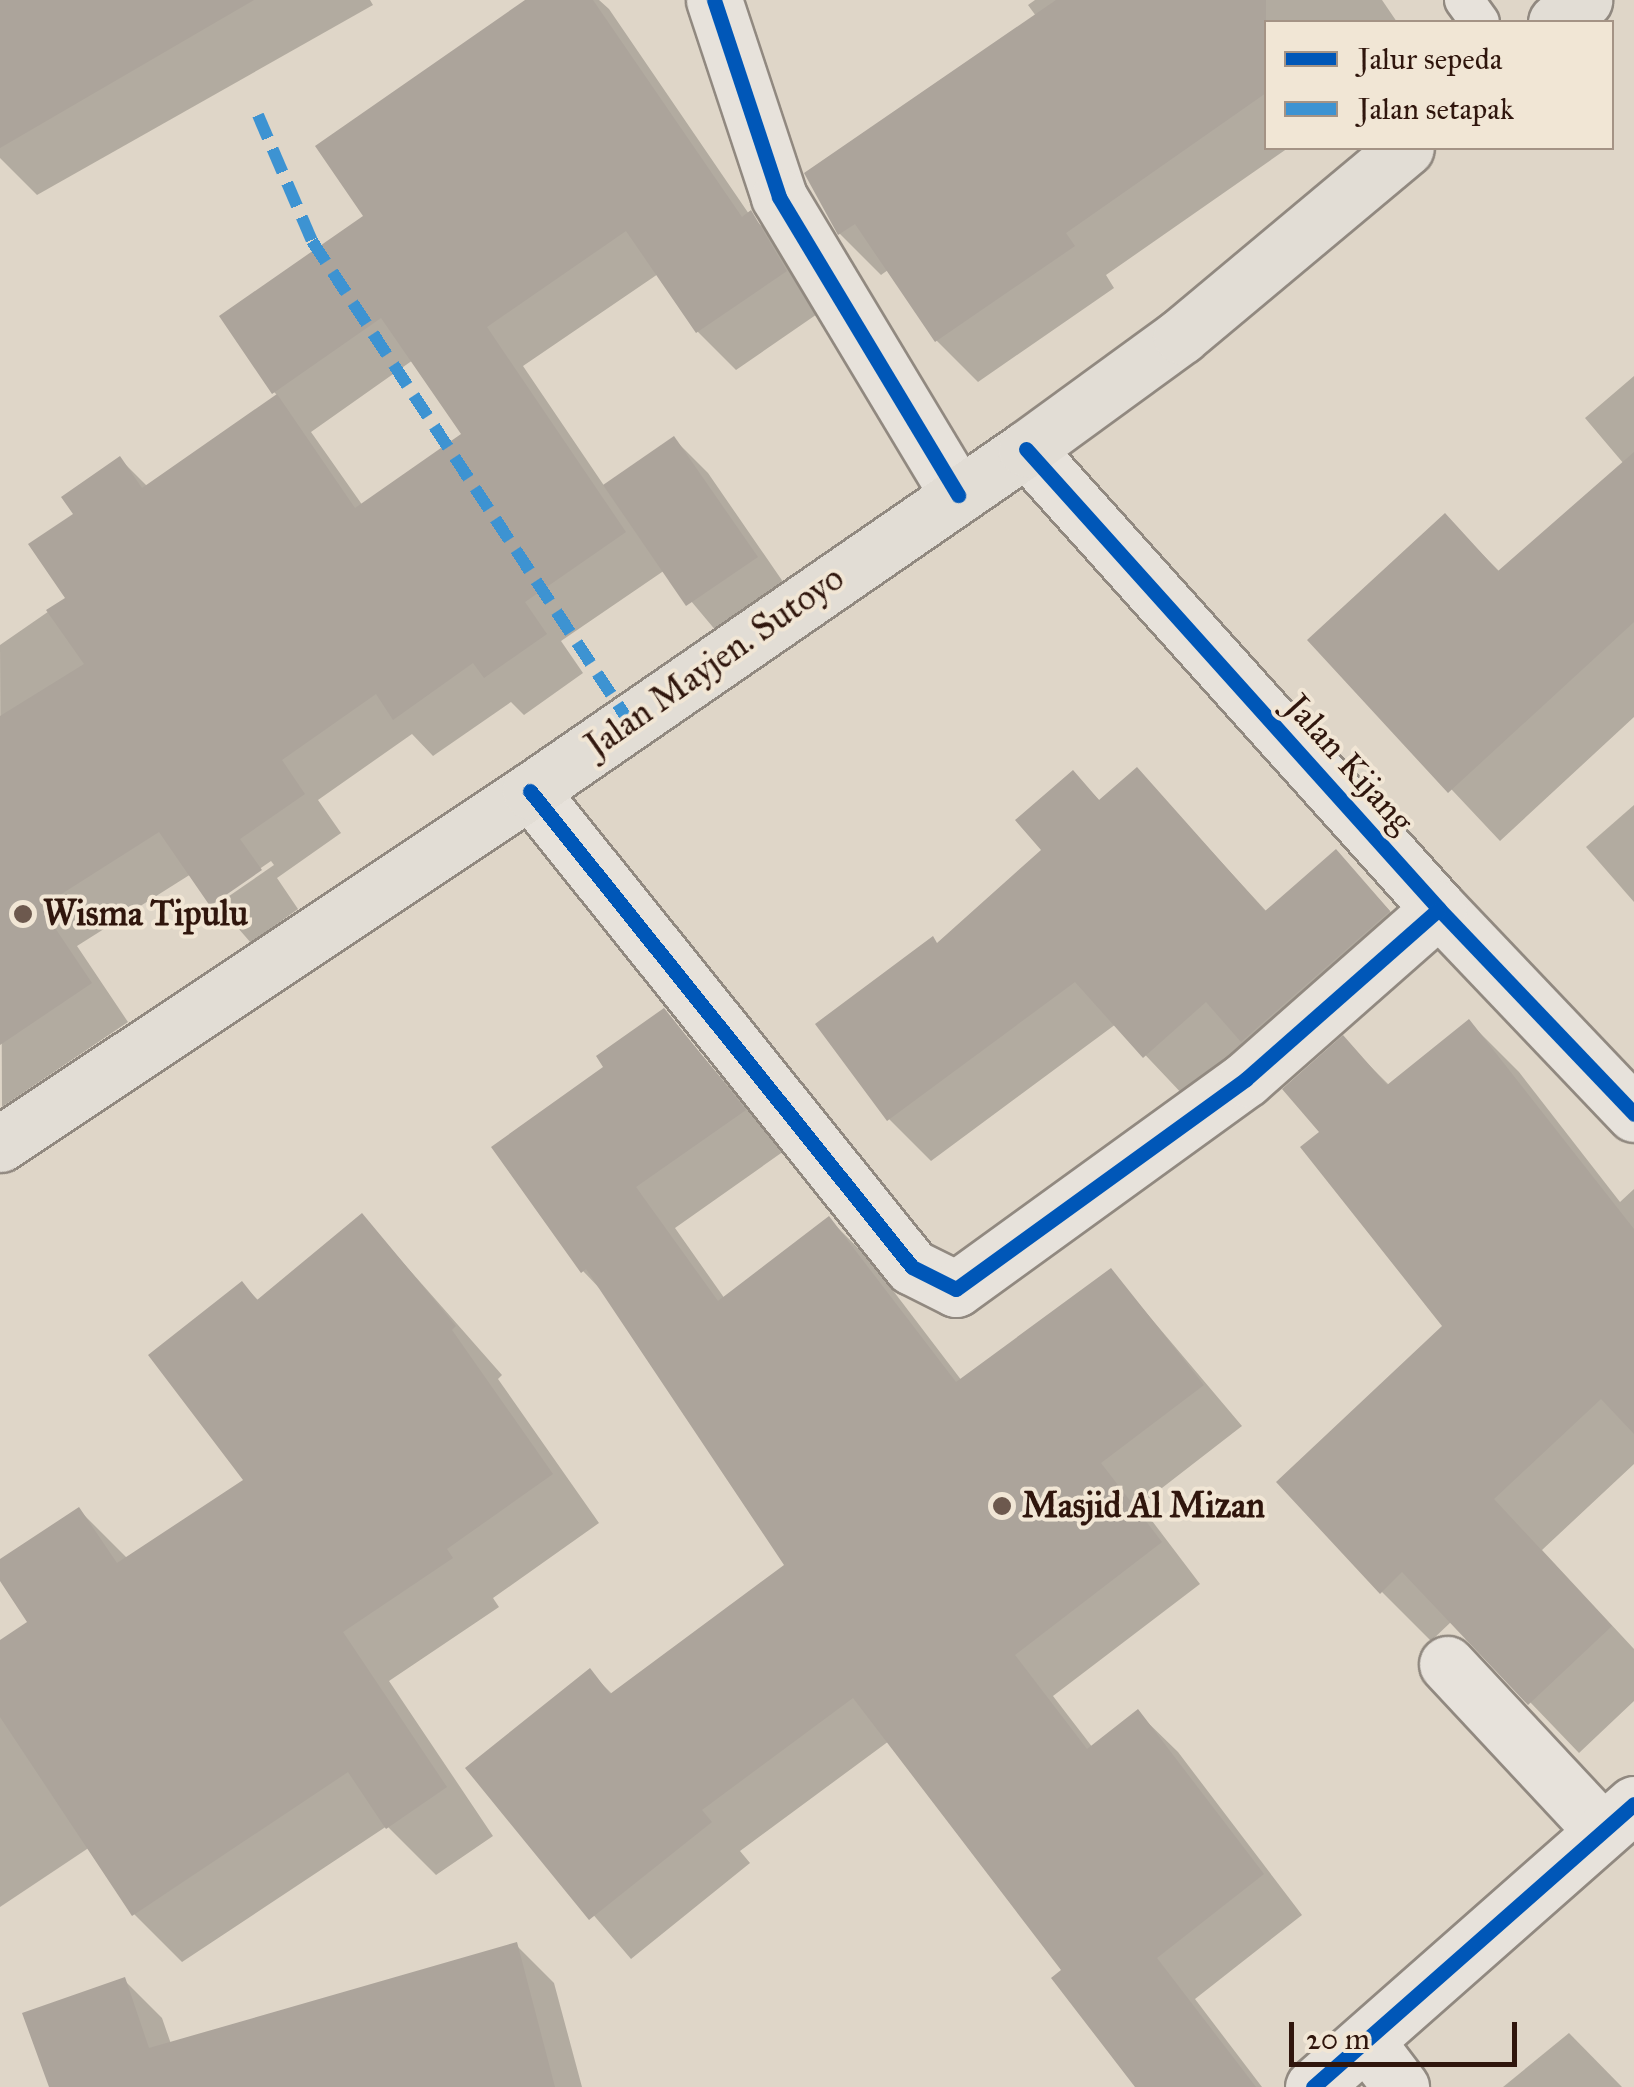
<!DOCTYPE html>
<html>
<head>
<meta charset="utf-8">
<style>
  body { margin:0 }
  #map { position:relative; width:1634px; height:2087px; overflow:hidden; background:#dfd6c8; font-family:"IM FELL Great Primer",serif }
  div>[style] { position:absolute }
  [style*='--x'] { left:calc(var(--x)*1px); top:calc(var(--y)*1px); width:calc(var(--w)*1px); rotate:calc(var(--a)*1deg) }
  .shadow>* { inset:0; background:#0003 }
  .building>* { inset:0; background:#aca49b }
  .roads { filter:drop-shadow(2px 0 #918980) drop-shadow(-2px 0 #918980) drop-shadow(0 2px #918980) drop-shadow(0 -2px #918980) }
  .lane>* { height:38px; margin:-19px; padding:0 19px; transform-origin:19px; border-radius:19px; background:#e7e2db }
  .street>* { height:55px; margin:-27.5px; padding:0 27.5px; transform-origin:27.5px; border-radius:27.5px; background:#e7e2db }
  .highway>* { height:55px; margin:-27.5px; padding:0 27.5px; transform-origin:27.5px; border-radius:27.5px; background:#e2ddd5 }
  .quiet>* { height:12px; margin-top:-6px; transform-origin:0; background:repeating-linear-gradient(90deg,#3d93d2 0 25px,transparent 0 37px) }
  .cycleway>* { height:15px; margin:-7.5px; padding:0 7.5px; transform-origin:7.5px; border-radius:7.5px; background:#0057b8 }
  .dots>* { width:28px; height:28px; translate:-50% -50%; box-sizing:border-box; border:5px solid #f1e6d5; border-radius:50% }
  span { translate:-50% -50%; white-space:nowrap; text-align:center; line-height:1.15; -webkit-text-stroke:8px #f1e6d5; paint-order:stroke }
  .street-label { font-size:35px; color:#30160d }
  .poi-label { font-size:35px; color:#30160d; font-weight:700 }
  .left { translate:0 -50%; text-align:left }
  .legend { position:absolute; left:1264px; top:20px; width:350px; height:130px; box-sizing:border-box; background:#f1e6d5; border:2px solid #a49385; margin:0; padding:12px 18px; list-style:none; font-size:30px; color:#30160d }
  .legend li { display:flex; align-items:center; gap:20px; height:50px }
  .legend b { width:50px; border:2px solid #a49385 }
  .scale { position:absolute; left:1289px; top:2022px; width:228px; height:45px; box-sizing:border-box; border:5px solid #30160d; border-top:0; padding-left:12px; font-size:30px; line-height:35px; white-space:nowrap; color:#30160d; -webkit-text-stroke:8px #f1e6d5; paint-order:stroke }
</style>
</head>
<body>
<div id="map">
  <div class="shadow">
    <div style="clip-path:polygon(0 0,370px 0,373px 5px,37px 195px,0 158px)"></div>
    <div style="clip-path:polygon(evenodd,529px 0,599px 0,609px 9px,749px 214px,789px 252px,823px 310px,736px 370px,698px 332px,658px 274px,523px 366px,605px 487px,674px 439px,708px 473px,790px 592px,722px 638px,665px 570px,561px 641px,583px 673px,524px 715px,511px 702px,433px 756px,412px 734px,318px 800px,341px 833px,277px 878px,298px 909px,251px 943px,191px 874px,77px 946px,128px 1022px,2px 1107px,0 645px,68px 598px,76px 514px,120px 459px,148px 487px,278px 396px,274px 392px,366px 216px,529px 0,413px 360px,465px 435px,363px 506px,311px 432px,413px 360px,529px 0,271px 861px,274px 865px,216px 905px,216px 899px,271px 861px)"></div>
    <div style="clip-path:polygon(1035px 0,1382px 0,1397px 22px,1266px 22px,1266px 148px,1288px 148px,1106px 275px,1114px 288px,978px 382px,937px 341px,888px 270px,881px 275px,840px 234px,807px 174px,1036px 16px,1028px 5px)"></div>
    <div style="clip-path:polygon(1634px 376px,1634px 717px,1500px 841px,1311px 640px,1445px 517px,1500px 572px,1624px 464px,1585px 418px)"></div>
    <div style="clip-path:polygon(1137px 770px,1267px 912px,1336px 852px,1429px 954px,1186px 1098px,1116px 1024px,931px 1161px,889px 1119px,818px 1024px,938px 945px,1044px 851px,1073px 774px,1101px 802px)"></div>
    <div style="clip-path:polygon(1634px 805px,1634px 902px,1586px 847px)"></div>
    <div style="clip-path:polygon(664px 1011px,784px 1151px,675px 1228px,725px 1299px,829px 1219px,869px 1259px,962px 1381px,1111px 1271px,1242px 1426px,1140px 1505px,1200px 1584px,1053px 1696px,1093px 1748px,1138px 1713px,1178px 1752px,1302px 1915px,1195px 1999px,1262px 2087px,1138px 2087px,1064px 1971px,889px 1741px,740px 1851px,750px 1863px,631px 1959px,468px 1768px,589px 1671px,613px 1695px,787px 1566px,606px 1295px,583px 1271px,607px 1068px)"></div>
    <div style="clip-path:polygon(1469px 1022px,1519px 1072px,1620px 1202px,1634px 1189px,1634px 1464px,1542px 1550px,1634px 1649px,1634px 1701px,1579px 1753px,1452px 1621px,1431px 1641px,1382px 1592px,1445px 1327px,1322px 1132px,1343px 1039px,1390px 1086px)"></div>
    <div style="clip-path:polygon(362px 1216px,502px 1375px,498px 1379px,599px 1523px,493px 1598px,499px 1607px,389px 1681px,493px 1836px,436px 1875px,387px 1826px,182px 1962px,134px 1914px,90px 1847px,0 1907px,0 1643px,31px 1622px,0 1576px,0 1562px,79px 1510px,128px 1559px,247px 1480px,242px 1284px,259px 1301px)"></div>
    <div style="clip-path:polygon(516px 1945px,554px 1983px,582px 2087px,51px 2087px,124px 1980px,162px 2018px,171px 2044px)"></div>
    <div style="clip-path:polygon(1569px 2033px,1622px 2087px,1503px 2087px)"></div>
  </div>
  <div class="building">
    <div style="clip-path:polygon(0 0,254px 0,0 148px)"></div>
    <div style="clip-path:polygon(525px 0,593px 0,742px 217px,751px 210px,787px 271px,696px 333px,626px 231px,487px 327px,626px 532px,525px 602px,547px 634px,484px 678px,473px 663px,393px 720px,376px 694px,282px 760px,305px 794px,240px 839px,262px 870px,210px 906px,159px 832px,41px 907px,92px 983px,0 1045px,0 716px,84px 664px,46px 610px,65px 598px,28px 544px,73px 514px,61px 497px,120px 456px,142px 488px,277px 394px,355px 508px,461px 434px,381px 318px,272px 394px,219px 316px,363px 216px,315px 146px)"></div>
    <div style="clip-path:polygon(1056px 0,1266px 0,1266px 93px,1066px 233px,1075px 246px,935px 342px,855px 224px,838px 235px,804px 173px)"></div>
    <div style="clip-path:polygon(674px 436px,758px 557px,686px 606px,603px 485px)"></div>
    <div style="clip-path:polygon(1634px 452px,1634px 622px,1448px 793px,1307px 640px,1445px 513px,1498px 571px)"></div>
    <div style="clip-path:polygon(1137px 767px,1265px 911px,1336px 849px,1390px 911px,1241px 1042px,1206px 1002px,1143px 1058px,1075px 982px,887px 1121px,815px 1024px,933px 936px,937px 943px,1041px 850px,1015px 820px,1073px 770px,1099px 800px)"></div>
    <div style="clip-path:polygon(664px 1008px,746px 1110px,636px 1187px,718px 1301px,829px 1216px,956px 1382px,1111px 1268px,1204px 1385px,1101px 1463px,1162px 1542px,1015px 1655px,1087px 1749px,1138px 1709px,1264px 1874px,1157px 1958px,1256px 2087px,1135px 2087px,1051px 1978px,1061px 1970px,853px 1698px,702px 1810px,712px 1822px,589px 1920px,465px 1768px,590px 1668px,610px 1694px,784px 1565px,586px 1269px,581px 1273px,491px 1147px,603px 1067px,596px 1056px)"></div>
    <div style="clip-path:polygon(1469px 1019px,1634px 1229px,1634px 1434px,1601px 1399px,1494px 1499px,1612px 1626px,1528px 1705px,1402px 1572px,1380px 1594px,1276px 1482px,1442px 1326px,1300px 1147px,1319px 1132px,1282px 1089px,1343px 1035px,1387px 1085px)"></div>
    <div style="clip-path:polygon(362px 1213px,456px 1326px,452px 1330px,553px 1474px,447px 1549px,453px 1558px,343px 1632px,447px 1787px,386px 1829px,348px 1772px,132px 1916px,0 1717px,0 1640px,27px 1622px,0 1581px,0 1559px,79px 1507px,117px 1563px,243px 1480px,148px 1355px,242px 1281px,257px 1300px)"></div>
    <div style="clip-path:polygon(517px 1942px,555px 2087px,49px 2087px,22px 2013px,125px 1977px,149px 2048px)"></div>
  </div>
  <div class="roads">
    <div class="lane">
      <div style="--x:1464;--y:0;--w:27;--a:54"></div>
    </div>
    <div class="street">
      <div style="--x:714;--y:0;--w:207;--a:71.7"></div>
      <div style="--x:779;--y:197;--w:348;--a:59"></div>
      <div style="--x:1026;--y:449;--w:618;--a:48.08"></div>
      <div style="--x:1439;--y:909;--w:283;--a:46.4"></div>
      <div style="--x:530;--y:791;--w:610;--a:51.25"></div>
      <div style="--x:912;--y:1267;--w:49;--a:26.6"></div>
      <div style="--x:956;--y:1289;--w:358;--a:-35.9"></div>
      <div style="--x:1246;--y:1079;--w:257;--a:-41.4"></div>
      <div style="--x:1447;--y:1664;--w:227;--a:47"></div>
      <div style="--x:1366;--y:2041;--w:58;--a:52.7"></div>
      <div style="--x:1313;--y:2087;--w:428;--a:-41.4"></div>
    </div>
    <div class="highway">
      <div style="--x:1556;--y:22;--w:36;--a:-38"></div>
      <div style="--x:0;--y:1144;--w:637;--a:-33.67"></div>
      <div style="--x:530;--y:791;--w:602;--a:-34.59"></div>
      <div style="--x:1026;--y:449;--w:192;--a:-36.1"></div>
      <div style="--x:1181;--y:336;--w:293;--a:-39.9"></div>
    </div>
  </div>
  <div class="quiet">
    <div style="--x:258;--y:115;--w:137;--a:66.8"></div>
    <div style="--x:312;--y:241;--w:574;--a:56.59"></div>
  </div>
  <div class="cycleway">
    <div style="--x:714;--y:0;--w:207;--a:71.7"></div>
    <div style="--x:779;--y:197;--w:348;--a:59"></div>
    <div style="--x:1026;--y:449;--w:618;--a:48.08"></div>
    <div style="--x:1439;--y:909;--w:283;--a:46.4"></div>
    <div style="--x:530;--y:791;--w:610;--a:51.25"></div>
    <div style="--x:912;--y:1267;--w:49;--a:26.6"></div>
    <div style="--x:956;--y:1289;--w:358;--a:-35.9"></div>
    <div style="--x:1246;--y:1079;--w:257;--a:-41.4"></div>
    <div style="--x:1313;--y:2087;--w:428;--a:-41.4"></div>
  </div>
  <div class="dots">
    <div style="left:23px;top:914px;background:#6d594e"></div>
    <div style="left:1002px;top:1506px;background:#6d594e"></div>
  </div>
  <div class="street-label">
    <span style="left:715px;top:662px;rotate:-35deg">Jalan Mayjen. Sutoyo</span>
    <span style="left:1349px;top:764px;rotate:48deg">Jalan Kijang</span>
  </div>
  <div class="poi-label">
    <span class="left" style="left:43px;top:914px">Wisma Tipulu</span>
    <span class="left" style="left:1022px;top:1506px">Masjid Al Mizan</span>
  </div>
  <ul class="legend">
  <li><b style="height:12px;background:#0057b8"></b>Jalur sepeda</li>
  <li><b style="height:12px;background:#3d93d2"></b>Jalan setapak</li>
  </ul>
  <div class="scale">20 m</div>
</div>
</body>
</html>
